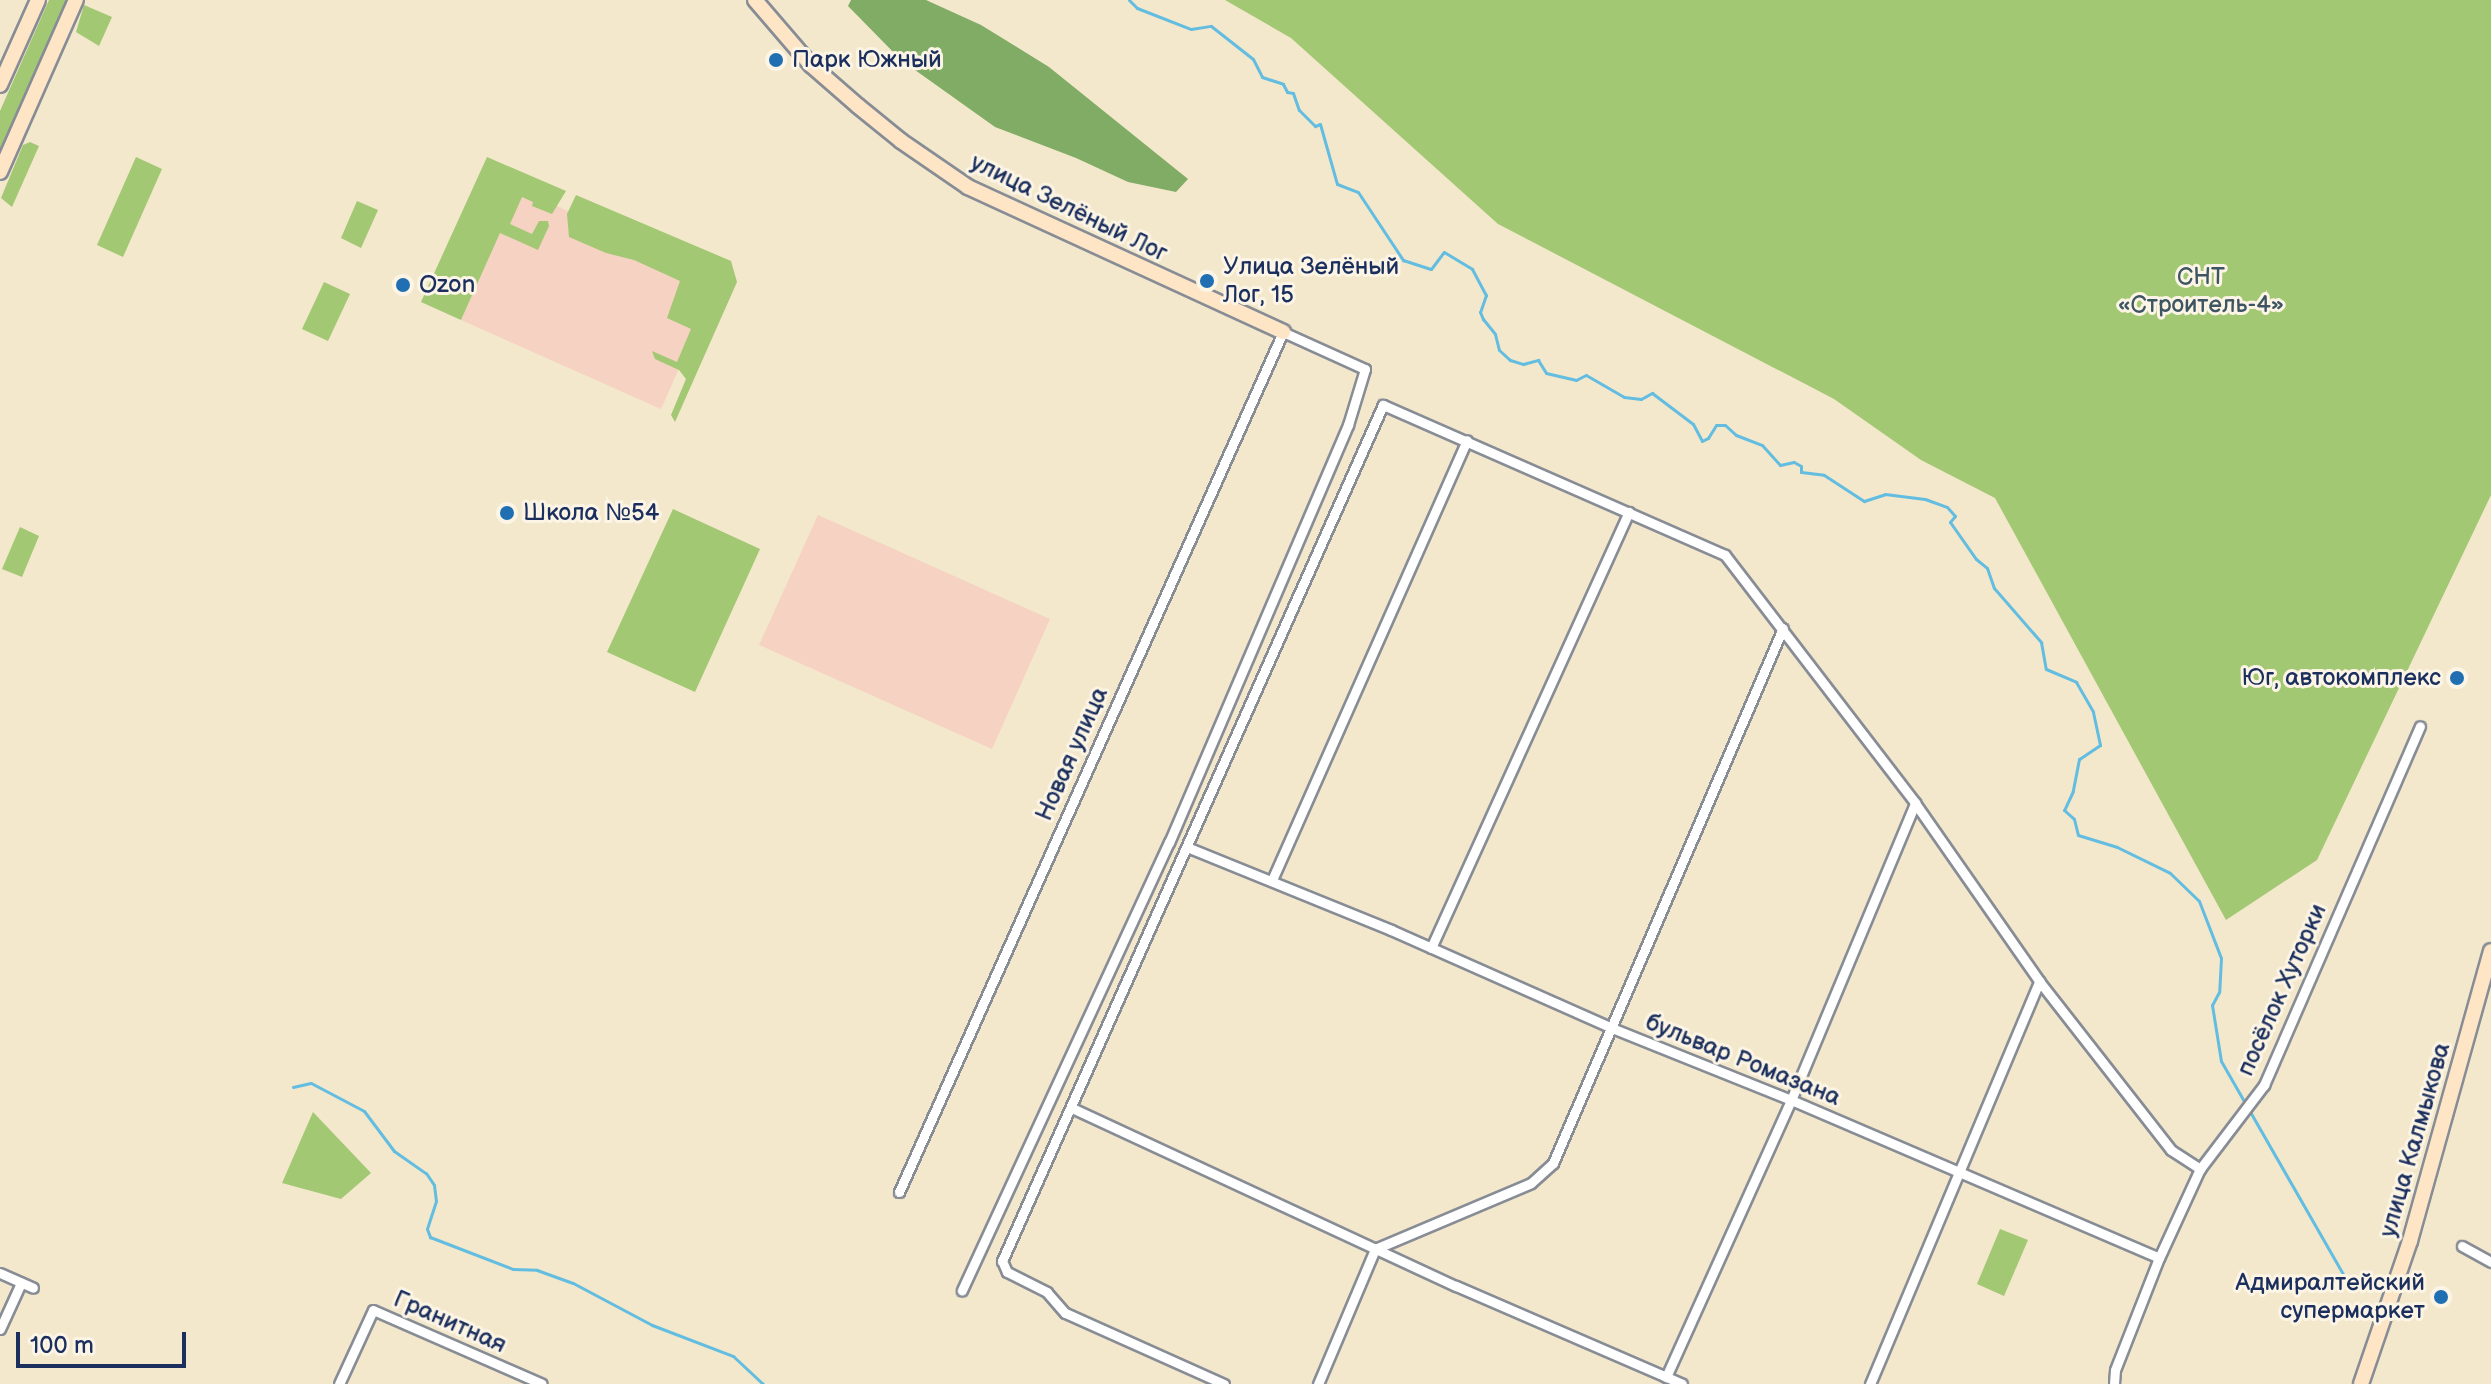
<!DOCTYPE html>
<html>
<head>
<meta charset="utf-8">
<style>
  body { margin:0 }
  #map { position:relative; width:2491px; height:1384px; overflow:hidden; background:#f3e8cc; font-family:"Balsamiq Sans",sans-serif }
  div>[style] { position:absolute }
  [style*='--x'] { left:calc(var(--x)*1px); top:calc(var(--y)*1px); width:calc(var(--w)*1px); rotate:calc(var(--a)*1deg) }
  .built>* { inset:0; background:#f5d2c2 }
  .green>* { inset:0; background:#a2c873 }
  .forest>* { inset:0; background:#81ac65 }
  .stream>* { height:3px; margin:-1.5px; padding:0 1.5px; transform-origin:1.5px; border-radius:1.5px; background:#63bde1 }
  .roads { filter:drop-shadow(2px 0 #878c95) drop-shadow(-2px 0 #878c95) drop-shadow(0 2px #878c95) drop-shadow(0 -2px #878c95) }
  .street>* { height:9px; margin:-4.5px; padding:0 4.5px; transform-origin:4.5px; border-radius:4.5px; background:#fff }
  .secondary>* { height:14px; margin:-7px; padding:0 7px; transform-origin:7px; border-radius:7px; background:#fde5c5 }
  .dots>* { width:22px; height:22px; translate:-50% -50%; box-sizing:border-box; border:4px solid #fcf5e5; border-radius:50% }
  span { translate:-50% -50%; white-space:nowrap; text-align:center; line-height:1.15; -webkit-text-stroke:6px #fcf5e5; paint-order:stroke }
  .poi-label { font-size:24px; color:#1b2f5e }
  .left { translate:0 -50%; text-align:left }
  .right { translate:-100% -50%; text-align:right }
  .street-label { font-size:24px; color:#1b2f5e }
  .park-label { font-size:24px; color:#3d5563 }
  .scale { position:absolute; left:16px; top:1332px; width:170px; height:36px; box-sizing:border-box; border:4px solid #1b2f5e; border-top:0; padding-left:10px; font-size:24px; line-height:28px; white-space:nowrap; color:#1b2f5e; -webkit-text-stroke:6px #fcf5e5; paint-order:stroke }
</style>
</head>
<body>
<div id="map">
  <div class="built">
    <div style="clip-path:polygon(519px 189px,719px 279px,661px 409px,461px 320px)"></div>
    <div style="clip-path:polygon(818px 515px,1050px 619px,992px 749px,759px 645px)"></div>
  </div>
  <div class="green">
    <div style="clip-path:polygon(49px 0,67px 0,0 151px,0 111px)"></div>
    <div style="clip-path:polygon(1225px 0,2491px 0,2491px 495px,2317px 860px,2226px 920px,1995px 498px,1921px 460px,1834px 399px,1498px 224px,1291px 38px)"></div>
    <div style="clip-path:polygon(84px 5px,112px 17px,99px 46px,76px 32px)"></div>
    <div style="clip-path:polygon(30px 142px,39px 146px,12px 207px,1px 198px,23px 145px)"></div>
    <div style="clip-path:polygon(136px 157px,162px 169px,123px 257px,97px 245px)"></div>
    <div style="clip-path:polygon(487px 157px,566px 191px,552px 214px,532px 206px,533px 202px,522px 197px,510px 224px,532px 234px,539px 221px,548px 221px,549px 226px,538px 250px,500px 233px,461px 320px,421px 302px)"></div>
    <div style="clip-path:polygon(576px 195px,731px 261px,737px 282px,675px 422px,671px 415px,686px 379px,679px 370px,655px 359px,652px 351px,677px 362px,691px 329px,667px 318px,680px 281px,634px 260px,606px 253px,569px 237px,567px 214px)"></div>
    <div style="clip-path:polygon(357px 201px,378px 210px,361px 248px,341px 238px)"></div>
    <div style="clip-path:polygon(324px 282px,350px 294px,328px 341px,302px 329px)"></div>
    <div style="clip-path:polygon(673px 509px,760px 549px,695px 692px,607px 652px)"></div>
    <div style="clip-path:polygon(20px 527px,39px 536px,22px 577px,2px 569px)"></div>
    <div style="clip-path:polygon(313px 1112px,371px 1173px,341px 1199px,282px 1183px)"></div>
    <div style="clip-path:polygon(2000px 1229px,2028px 1240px,2004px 1296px,1977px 1284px)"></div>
  </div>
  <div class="forest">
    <div style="clip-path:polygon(851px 0,926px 0,981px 25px,1049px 67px,1188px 179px,1176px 192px,1128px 182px,1076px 158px,995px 127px,901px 60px,848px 6px)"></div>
  </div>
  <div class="stream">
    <div style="--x:1129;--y:0;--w:11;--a:45"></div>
    <div style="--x:1137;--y:8;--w:58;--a:21.3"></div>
    <div style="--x:1191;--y:29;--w:20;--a:-9"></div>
    <div style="--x:1211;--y:26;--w:53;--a:38.2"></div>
    <div style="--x:1253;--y:59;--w:20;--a:63"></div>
    <div style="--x:1262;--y:77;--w:22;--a:18"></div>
    <div style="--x:1283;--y:84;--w:9;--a:63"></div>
    <div style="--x:1287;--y:92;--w:6;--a:9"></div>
    <div style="--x:1293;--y:93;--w:18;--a:71"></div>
    <div style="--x:1299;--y:110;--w:23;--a:45"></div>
    <div style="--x:1315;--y:126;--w:5;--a:-22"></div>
    <div style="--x:1320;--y:124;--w:62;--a:74.2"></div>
    <div style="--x:1337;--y:184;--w:22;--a:21"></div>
    <div style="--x:1358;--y:192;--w:82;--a:56.5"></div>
    <div style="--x:1403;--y:260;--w:29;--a:18"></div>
    <div style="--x:1431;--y:269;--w:21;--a:-53"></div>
    <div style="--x:1444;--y:252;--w:33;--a:31"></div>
    <div style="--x:1472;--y:269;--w:30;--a:62"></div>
    <div style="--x:1486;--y:295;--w:18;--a:109"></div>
    <div style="--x:1480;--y:312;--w:8;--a:67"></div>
    <div style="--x:1483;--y:319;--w:19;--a:51"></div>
    <div style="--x:1495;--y:334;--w:16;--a:76"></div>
    <div style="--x:1499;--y:350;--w:15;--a:42"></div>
    <div style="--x:1510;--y:360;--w:14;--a:17"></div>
    <div style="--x:1523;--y:364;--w:16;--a:-15"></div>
    <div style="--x:1538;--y:360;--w:15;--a:58"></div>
    <div style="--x:1546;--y:373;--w:31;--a:13"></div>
    <div style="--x:1576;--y:380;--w:11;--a:-27"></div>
    <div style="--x:1586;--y:375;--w:44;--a:30.1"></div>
    <div style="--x:1624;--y:397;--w:17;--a:7"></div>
    <div style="--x:1641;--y:399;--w:13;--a:-29"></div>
    <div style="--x:1652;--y:393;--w:51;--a:37.1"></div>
    <div style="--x:1693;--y:424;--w:19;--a:62"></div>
    <div style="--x:1702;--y:441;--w:7;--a:-27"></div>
    <div style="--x:1708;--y:438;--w:15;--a:-58"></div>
    <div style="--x:1716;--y:425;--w:9;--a:0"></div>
    <div style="--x:1725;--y:425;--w:15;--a:42"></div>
    <div style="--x:1736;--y:435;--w:28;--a:21"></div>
    <div style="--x:1762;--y:445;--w:27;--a:48"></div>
    <div style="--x:1780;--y:465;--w:14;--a:-12"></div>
    <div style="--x:1794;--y:462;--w:8;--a:30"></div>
    <div style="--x:1801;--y:466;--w:6;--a:90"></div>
    <div style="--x:1801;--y:472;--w:23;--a:7"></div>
    <div style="--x:1824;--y:475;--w:48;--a:33"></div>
    <div style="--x:1864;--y:501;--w:22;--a:-18"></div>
    <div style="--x:1885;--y:494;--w:40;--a:7.1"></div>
    <div style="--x:1925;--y:499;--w:23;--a:20"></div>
    <div style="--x:1947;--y:507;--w:12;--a:48"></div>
    <div style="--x:1955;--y:516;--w:8;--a:130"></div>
    <div style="--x:1950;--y:522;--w:45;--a:54.9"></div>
    <div style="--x:1976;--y:559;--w:14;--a:39"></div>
    <div style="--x:1987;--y:568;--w:21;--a:71"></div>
    <div style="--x:1994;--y:588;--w:72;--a:49"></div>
    <div style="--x:2041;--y:642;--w:27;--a:80"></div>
    <div style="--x:2046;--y:669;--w:33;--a:23"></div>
    <div style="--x:2076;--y:682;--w:34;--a:60"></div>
    <div style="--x:2093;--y:712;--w:34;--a:78"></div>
    <div style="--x:2100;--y:745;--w:25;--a:146"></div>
    <div style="--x:2079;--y:759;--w:33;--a:101"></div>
    <div style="--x:2073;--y:791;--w:21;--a:115"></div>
    <div style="--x:2064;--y:810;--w:13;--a:42"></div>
    <div style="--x:2074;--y:819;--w:16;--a:76"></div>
    <div style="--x:2078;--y:835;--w:41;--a:17.1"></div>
    <div style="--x:2117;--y:847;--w:59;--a:26.1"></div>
    <div style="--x:2170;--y:873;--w:40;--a:44"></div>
    <div style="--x:2199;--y:901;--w:61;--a:68.9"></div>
    <div style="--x:2221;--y:958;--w:34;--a:93"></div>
    <div style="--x:2219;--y:992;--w:15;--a:118"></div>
    <div style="--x:2212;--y:1005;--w:57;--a:80.9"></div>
    <div style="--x:2221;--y:1061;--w:251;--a:60.2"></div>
    <div style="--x:293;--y:1087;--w:18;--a:-13"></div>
    <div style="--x:311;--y:1083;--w:60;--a:27.8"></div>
    <div style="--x:364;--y:1111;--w:50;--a:53.1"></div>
    <div style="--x:394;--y:1151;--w:39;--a:35"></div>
    <div style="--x:426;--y:1173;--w:14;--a:56"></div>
    <div style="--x:434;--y:1185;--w:16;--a:83"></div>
    <div style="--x:436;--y:1201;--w:29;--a:108"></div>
    <div style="--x:427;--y:1229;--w:9;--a:69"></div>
    <div style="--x:430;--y:1237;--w:89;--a:21.1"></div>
    <div style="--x:513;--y:1269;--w:24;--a:2"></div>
    <div style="--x:537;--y:1270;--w:38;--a:20"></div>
    <div style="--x:573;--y:1283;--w:89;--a:28"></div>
    <div style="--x:652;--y:1325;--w:87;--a:20.9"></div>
    <div style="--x:733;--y:1356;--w:41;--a:43"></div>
  </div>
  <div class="roads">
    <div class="street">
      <div style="--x:1187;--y:847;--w:220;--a:22.1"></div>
      <div style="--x:1391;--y:930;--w:242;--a:23.9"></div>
      <div style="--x:1612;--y:1028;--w:193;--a:21.9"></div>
      <div style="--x:1791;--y:1100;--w:400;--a:23.2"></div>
      <div style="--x:1272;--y:880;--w:481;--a:-66.1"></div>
      <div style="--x:1431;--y:948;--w:479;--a:-65.6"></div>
      <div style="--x:1072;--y:1108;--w:423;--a:24.9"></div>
      <div style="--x:1456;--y:1286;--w:246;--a:23.4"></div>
      <div style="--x:899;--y:1192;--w:942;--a:-65.94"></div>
      <div style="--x:1283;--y:332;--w:90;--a:24.3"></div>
      <div style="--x:1365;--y:369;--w:59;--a:106.9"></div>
      <div style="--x:1348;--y:425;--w:454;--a:113.2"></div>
      <div style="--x:1169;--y:842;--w:494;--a:114.8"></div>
      <div style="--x:2462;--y:1246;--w:33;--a:29"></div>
      <div style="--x:0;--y:1273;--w:36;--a:24"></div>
      <div style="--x:0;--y:1329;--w:51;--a:-65.5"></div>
      <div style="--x:1666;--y:1377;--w:304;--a:-65.7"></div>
      <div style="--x:1791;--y:1100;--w:322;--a:-67.3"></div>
      <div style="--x:339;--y:1384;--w:81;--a:-65.3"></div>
      <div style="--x:373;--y:1310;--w:184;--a:23.6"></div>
      <div style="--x:1224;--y:1384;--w:174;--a:-155.9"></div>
      <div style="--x:1065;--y:1313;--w:28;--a:-131"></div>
      <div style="--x:1047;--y:1292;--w:45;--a:-153.4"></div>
      <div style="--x:1007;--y:1272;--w:12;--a:-114"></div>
      <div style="--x:1002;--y:1261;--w:937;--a:-66.01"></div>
      <div style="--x:1383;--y:405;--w:373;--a:23.7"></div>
      <div style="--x:1725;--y:555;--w:312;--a:52.5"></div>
      <div style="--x:1915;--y:803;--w:217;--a:55.1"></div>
      <div style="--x:2039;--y:981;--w:214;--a:52"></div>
      <div style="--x:2171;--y:1150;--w:35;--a:33"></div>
      <div style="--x:1318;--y:1384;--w:147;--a:-67.1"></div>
      <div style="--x:1375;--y:1249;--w:169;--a:-22.9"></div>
      <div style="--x:1531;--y:1183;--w:30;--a:-42"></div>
      <div style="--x:1553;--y:1163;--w:582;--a:-66.74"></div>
      <div style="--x:1870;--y:1384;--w:437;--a:-67.2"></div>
      <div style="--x:2114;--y:1384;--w:14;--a:-86"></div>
      <div style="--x:2115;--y:1370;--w:120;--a:-68.6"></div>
      <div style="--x:2159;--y:1258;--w:98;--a:-65.3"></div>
      <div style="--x:2200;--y:1169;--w:106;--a:-52.7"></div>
      <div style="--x:2264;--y:1085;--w:391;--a:-66.5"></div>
    </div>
    <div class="secondary">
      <div style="--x:755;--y:0;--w:86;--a:49.3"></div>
      <div style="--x:811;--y:65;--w:62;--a:41.1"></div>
      <div style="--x:858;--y:106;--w:55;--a:39.1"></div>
      <div style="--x:901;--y:141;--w:81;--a:34.5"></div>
      <div style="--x:968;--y:187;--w:347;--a:24.7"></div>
      <div style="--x:0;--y:85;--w:93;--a:-65.9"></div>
      <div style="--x:0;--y:172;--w:188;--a:-66.2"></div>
      <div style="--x:2361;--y:1384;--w:151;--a:-71.1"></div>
      <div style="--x:2410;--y:1241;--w:301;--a:-74.4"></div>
    </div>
  </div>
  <div class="dots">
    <div style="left:776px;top:60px;background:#1f6fb2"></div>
    <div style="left:1207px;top:281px;background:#1f6fb2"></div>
    <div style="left:403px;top:285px;background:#1f6fb2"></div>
    <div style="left:507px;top:513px;background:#1f6fb2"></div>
    <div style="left:2457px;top:678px;background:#1f6fb2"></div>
    <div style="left:2441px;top:1297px;background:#1f6fb2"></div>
  </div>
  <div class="poi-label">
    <span class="left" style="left:792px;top:60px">Парк Южный</span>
    <span class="left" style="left:1223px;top:281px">Улица Зелёный<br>Лог, 15</span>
    <span class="left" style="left:419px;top:285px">Ozon</span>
    <span class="left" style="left:523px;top:513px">Школа №54</span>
    <span class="right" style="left:2441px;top:678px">Юг, автокомплекс</span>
    <span class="right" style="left:2425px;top:1297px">Адмиралтейский<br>супермаркет</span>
  </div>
  <div class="street-label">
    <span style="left:1069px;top:208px;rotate:26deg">улица Зелёный Лог</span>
    <span style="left:1072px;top:754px;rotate:-66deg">Новая улица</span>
    <span style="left:2282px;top:990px;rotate:-66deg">посёлок Хуторки</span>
    <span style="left:1743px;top:1060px;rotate:22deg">бульвар Ромазана</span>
    <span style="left:2415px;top:1140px;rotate:-74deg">улица Калмыкова</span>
    <span style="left:450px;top:1322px;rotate:24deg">Гранитная</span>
  </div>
  <div class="park-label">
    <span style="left:2201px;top:291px">СНТ<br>«Строитель-4»</span>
  </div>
  <div class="scale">100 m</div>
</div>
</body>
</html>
